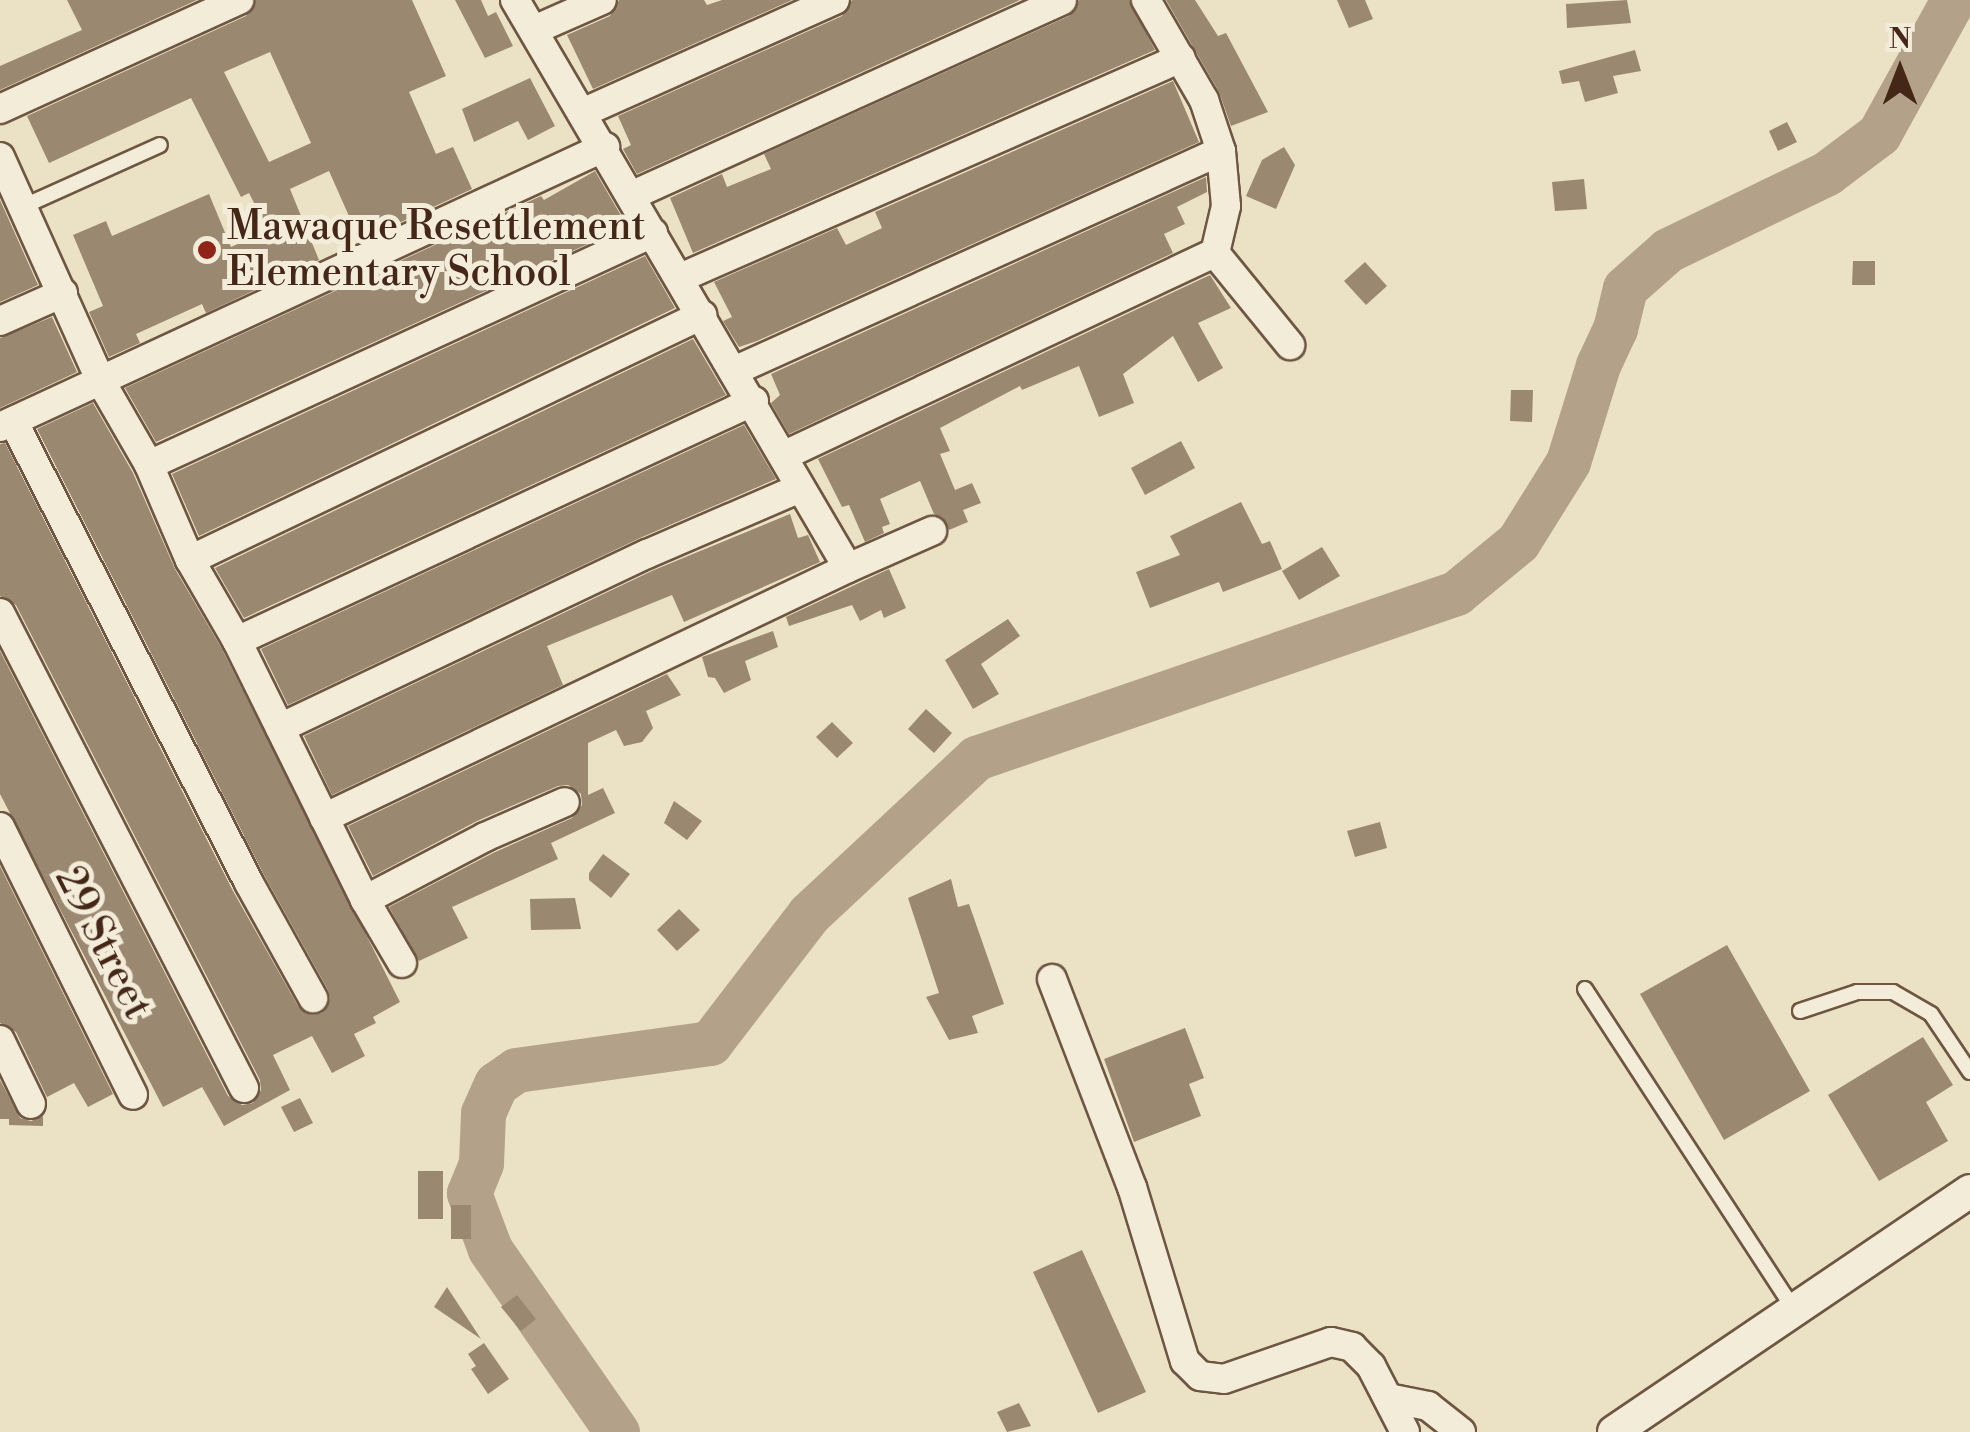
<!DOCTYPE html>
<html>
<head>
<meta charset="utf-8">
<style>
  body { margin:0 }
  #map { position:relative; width:1970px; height:1432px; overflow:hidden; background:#ebe1c4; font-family:"Libre Bodoni",serif }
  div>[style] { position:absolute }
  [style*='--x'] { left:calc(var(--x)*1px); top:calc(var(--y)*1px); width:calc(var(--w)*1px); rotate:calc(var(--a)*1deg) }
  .river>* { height:45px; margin:-22.5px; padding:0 22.5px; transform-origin:22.5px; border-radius:22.5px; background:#b3a289 }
  .building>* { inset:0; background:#9b8871 }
  .roads { filter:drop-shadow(2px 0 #6e5642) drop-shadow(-2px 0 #6e5642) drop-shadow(0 2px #6e5642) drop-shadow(0 -2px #6e5642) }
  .service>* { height:14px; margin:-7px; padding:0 7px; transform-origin:7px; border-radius:7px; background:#f2ecd9 }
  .minor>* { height:28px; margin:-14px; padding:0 14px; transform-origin:14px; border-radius:14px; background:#f2ecd9 }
  .tertiary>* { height:32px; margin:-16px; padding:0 16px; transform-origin:16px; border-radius:16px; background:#f2ecd9 }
  .dots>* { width:28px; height:28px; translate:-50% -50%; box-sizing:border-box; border:5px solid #f2ecd9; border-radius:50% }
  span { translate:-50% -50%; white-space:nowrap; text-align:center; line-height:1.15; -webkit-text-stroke:10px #f2ecd9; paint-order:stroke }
  .poi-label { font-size:40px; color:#452717 }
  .left { translate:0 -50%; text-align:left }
  .street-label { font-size:40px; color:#452717 }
  .north { position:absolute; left:1850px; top:20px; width:100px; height:100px; -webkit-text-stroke:8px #f2ecd9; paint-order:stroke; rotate:0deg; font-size:28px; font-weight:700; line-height:40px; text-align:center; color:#452717 }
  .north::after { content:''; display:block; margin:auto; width:35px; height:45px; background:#452717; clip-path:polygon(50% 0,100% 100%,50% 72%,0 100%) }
</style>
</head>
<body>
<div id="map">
  <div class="river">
    <div style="--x:617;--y:1432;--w:223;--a:-124.8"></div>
    <div style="--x:490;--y:1249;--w:60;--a:-110.6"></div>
    <div style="--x:469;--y:1193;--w:32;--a:-68"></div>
    <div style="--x:481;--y:1163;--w:50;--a:-87.7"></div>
    <div style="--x:483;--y:1113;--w:32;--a:-66"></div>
    <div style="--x:496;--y:1084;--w:24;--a:-35"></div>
    <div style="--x:516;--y:1070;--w:196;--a:-7.9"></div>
    <div style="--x:710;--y:1043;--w:163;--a:-52.5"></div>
    <div style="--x:809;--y:914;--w:229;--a:-43"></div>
    <div style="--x:976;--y:758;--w:508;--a:-18.97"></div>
    <div style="--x:1456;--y:593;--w:80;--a:-39.4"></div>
    <div style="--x:1518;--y:542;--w:94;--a:-58"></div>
    <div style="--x:1568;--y:462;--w:102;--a:-72.8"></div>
    <div style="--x:1598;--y:365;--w:40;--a:-65"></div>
    <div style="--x:1615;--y:329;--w:42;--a:-76.3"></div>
    <div style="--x:1625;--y:288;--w:57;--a:-41.5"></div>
    <div style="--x:1668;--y:250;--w:177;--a:-25.8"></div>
    <div style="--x:1827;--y:173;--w:65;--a:-36.9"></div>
    <div style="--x:1879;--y:134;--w:153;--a:-61.1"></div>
  </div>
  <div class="building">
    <div style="clip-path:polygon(67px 0,197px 0,0 90px,0 66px,82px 30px)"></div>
    <div style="clip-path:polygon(evenodd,256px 0,412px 0,446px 76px,409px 92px,436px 154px,453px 147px,472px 189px,360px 241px,329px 171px,290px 189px,319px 260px,206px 313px,202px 304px,136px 334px,140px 343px,109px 357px,89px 312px,103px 306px,73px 235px,106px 221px,112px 236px,209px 194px,231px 247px,268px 230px,249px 193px,241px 197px,191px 98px,49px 163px,27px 116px,246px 16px,256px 0,270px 52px,311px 143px,269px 162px,224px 72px,270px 52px)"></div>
    <div style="clip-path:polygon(455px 0,481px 0,488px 16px,496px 12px,513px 46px,485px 58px)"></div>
    <div style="clip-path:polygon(619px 0,704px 0,707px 5px,722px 0,792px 0,593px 89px,567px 35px,610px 16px)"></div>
    <div style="clip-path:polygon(852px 0,1020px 0,637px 174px,623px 149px,631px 145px,618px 116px,842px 16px)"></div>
    <div style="clip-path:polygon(1079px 0,1129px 0,1155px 50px,693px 253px,670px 198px,722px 174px,727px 187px,771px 169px,764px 154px,1069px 16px)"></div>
    <div style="clip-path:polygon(1166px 0,1195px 0,1218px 36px,1226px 33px,1268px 112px,1231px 126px,1219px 92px)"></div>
    <div style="clip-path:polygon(1337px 0,1365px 0,1373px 19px,1349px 28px)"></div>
    <div style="clip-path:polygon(1627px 0,1631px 23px,1567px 28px,1566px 4px)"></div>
    <div style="clip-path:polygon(1635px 50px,1641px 71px,1613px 76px,1618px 93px,1585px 102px,1579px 81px,1562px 84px,1559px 71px)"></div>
    <div style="clip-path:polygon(530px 78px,555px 126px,528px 140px,518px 121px,474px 142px,462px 109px)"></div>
    <div style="clip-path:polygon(1173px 81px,1199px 142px,757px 341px,739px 347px,723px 321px,732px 317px,714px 282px,837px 228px,846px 245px,882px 228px,875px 212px)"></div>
    <div style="clip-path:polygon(1787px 122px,1797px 142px,1778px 151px,1769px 131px)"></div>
    <div style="clip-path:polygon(1284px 147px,1295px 165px,1276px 209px,1246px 196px,1262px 160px)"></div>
    <div style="clip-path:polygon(595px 171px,627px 226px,156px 442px,125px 388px,541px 196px,544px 200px)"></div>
    <div style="clip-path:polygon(1206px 177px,1207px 192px,1177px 207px,1185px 224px,1164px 234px,1173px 253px,789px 434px,771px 403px,780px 395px,771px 374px)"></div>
    <div style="clip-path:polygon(1584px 179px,1587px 209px,1555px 211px,1552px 182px)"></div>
    <div style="clip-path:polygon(0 200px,38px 285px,0 302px)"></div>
    <div style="clip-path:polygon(645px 256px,675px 308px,199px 536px,172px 474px)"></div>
    <div style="clip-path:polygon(1853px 261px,1875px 261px,1875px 285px,1852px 285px)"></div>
    <div style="clip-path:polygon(1365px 262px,1387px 286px,1366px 305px,1344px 281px)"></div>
    <div style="clip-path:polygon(1210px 275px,1231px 308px,1198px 323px,1223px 368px,1198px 382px,1173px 336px,1123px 374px,1134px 403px,1099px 417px,1079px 366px,1022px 390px,1020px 386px,940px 428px,950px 451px,940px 454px,955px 490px,972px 483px,981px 503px,963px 510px,968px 522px,949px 530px,943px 518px,934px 514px,920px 481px,880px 499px,890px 524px,882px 527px,884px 533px,865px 542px,849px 505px,842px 507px,818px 459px)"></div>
    <div style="clip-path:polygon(52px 317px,77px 372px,0 408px,0 338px)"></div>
    <div style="clip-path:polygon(693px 339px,726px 395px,244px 618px,215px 568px)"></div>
    <div style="clip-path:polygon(1511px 390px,1533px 390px,1532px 422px,1510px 421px)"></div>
    <div style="clip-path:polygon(93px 403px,133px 473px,175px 569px,222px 649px,400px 1002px,373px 1017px,376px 1023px,354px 1034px,365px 1056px,332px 1073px,312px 1036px,273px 1055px,290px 1090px,224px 1126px,202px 1087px,163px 1107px,0 794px,0 651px,228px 1096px,242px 1105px,253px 1103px,261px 1090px,260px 1080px,16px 605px,0 596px,0 444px,5px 443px,233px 891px,298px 1006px,312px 1015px,322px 1013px,330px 999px,328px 990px,264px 875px,37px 429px)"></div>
    <div style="clip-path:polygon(744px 425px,776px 479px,640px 538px,288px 705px,261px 649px)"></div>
    <div style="clip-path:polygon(1181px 441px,1195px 468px,1145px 495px,1131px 468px)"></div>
    <div style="clip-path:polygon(1241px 502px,1262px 544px,1270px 541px,1282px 569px,1223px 592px,1219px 582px,1150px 608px,1136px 572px,1180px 555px,1170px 536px)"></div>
    <div style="clip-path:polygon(790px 514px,798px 538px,808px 535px,820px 562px,684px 622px,672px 595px,547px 646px,563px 685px,332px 795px,304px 736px,654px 570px)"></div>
    <div style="clip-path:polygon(1322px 547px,1340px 576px,1299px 600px,1282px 571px)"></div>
    <div style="clip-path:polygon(889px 569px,906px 608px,884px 618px,881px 610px,860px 621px,852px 605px,789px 626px,786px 617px)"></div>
    <div style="clip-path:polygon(1008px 619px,1020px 636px,981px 664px,999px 694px,973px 709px,945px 660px)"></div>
    <div style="clip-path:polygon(773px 631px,778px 647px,745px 661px,751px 680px,724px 693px,715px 678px,708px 677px,702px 657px)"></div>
    <div style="clip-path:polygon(667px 674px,681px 695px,646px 711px,653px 728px,642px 742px,624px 746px,616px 730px,588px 743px,588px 795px,603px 788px,615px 813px,551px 843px,558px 859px,452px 907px,468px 938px,419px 961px,389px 907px,493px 853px,572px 818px,582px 805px,581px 794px,568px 785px,558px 786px,477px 821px,373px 876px,348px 826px)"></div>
    <div style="clip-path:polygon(926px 709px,952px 733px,934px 753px,908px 729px)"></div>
    <div style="clip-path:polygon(832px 722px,853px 743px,837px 758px,816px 737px)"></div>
    <div style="clip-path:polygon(674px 801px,702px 821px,687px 840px,664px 823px)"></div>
    <div style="clip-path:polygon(1380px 822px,1387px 848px,1355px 857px,1347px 831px)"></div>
    <div style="clip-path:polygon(603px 854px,630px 874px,611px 898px,589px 880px,589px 873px)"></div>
    <div style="clip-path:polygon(0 866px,113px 1094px,88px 1107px,74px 1083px,47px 1097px,16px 1032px,0 1023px)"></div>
    <div style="clip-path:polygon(951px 879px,958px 907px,969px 904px,1004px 1004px,972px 1016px,978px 1033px,949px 1040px,926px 997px,939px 993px,908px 898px)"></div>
    <div style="clip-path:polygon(575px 898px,581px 929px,531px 930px,530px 899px)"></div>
    <div style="clip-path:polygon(679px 909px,700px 930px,677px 951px,657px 930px)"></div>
    <div style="clip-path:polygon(1727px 945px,1810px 1091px,1724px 1140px,1640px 994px)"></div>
    <div style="clip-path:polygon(1185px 1028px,1204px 1078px,1189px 1084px,1201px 1116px,1134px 1142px,1104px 1059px)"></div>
    <div style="clip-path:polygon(1923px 1037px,1953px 1085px,1926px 1102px,1948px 1141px,1879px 1181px,1828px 1095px)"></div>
    <div style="clip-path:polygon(0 1080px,20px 1118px,31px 1121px,43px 1116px,43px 1126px,9px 1125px,9px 1119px,0 1119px)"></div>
    <div style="clip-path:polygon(300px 1098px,313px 1123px,294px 1132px,281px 1107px)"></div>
    <div style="clip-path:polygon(418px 1171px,443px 1171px,443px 1219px,418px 1219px)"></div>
    <div style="clip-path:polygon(451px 1205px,471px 1205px,471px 1239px,451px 1239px)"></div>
    <div style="clip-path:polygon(1082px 1250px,1146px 1392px,1098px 1413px,1033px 1272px)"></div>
    <div style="clip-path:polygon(447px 1287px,481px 1339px,434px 1307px)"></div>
    <div style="clip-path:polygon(517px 1295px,536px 1319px,521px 1331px,501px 1307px)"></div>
    <div style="clip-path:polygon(484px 1343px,509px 1379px,488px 1394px,471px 1369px,476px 1366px,468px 1354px)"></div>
    <div style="clip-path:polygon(1019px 1403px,1031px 1426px,1007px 1432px,997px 1412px)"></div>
  </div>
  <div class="roads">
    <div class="service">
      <div style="--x:22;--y:207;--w:151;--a:-24.2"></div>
      <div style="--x:1585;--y:989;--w:381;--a:56.9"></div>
      <div style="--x:1800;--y:1011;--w:60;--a:-18.4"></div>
      <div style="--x:1857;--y:992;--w:36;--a:0"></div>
      <div style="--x:1893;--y:992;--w:44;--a:30.1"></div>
      <div style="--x:1931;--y:1014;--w:70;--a:56.1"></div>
    </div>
    <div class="minor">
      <div style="--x:515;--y:0;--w:658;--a:59.62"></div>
      <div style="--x:848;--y:568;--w:92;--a:-23.8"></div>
      <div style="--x:534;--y:30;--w:74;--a:-23.8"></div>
      <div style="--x:0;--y:109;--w:263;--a:-24.5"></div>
      <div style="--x:582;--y:113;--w:277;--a:-24.1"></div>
      <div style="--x:0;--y:157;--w:244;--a:65.8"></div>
      <div style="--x:100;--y:380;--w:98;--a:60"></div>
      <div style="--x:149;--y:465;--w:103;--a:66.7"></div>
      <div style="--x:190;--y:560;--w:94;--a:59.9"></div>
      <div style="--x:237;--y:641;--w:289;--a:63.7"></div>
      <div style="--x:365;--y:900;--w:73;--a:59.6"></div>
      <div style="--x:633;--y:195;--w:471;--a:-24.4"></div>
      <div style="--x:1215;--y:253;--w:119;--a:50.8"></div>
      <div style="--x:680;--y:278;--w:547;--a:-23.71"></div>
      <div style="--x:0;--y:321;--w:69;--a:-24"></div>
      <div style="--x:736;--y:370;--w:532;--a:-24.3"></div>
      <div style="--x:13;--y:421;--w:519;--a:62.94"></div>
      <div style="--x:249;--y:883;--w:132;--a:60.9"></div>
      <div style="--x:0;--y:427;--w:667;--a:-24.84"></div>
      <div style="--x:785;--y:455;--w:475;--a:-25.2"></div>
      <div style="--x:1215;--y:253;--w:48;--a:-76.8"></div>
      <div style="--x:1226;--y:206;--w:55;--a:-95.2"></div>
      <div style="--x:1221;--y:151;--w:54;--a:-108.4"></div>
      <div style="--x:1204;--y:100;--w:116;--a:-120.1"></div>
      <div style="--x:149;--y:465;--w:555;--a:-24.72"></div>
      <div style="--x:190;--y:560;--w:568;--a:-25.57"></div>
      <div style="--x:0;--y:613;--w:534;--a:62.81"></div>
      <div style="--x:237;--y:641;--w:570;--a:-24.9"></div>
      <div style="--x:280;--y:728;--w:406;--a:-25.4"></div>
      <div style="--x:647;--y:554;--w:167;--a:-23.3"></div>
      <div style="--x:324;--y:818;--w:581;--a:-25.51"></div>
      <div style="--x:0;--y:827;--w:299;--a:63.6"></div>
      <div style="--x:365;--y:900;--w:136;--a:-27.7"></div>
      <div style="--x:485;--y:837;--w:87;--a:-23.6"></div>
      <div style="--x:1052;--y:979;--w:223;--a:69"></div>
      <div style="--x:1132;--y:1187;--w:182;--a:73.1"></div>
      <div style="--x:1185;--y:1361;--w:21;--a:45"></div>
      <div style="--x:1200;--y:1376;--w:24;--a:7"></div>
      <div style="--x:1224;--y:1379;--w:113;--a:-19.1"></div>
      <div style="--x:1331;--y:1342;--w:22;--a:13"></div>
      <div style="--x:1352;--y:1347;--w:27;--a:45"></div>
      <div style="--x:1371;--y:1366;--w:74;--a:62.7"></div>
      <div style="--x:0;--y:1040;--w:71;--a:64.2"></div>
      <div style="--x:1388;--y:1398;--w:41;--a:11.3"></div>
      <div style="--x:1428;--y:1406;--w:42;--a:38.2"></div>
    </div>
    <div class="tertiary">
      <div style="--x:1614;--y:1432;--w:430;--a:-34.1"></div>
    </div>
  </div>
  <div class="dots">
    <div style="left:207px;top:250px;background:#8f2418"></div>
  </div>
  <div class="poi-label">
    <span class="left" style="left:227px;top:250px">Mawaque Resettlement<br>Elementary School</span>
  </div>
  <div class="street-label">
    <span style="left:103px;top:943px;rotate:63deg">29 Street</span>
  </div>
  <div class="north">N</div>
</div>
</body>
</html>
